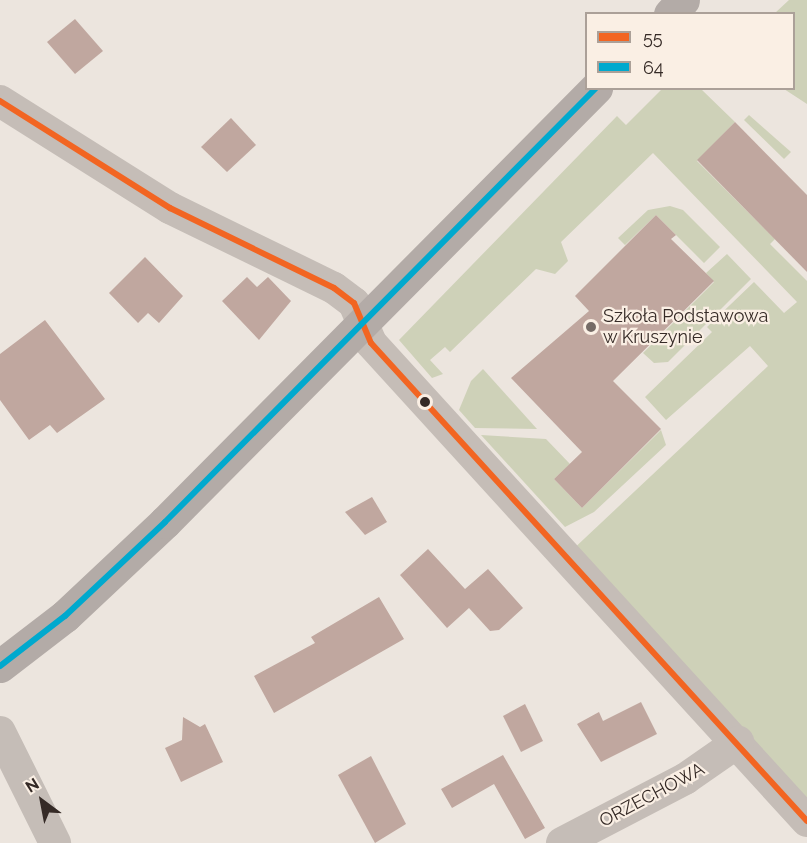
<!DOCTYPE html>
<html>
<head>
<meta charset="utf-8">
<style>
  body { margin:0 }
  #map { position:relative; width:807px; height:843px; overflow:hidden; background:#ece5de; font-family:Raleway,sans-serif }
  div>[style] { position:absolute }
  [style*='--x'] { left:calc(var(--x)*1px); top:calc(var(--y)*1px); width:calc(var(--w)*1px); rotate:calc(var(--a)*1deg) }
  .green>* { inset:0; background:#ced1b8 }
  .building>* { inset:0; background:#c0a79f }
  .street>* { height:32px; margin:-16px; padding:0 16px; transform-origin:16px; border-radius:16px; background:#c5bdb7 }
  .primary>* { height:33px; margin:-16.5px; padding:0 16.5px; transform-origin:16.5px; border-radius:16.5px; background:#b3aba7 }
  .bus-1>* { height:6px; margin:-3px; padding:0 3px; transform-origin:3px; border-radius:3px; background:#f26522 }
  .bus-2>* { height:6px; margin:-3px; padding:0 3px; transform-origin:3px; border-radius:3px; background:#00a9ce }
  .dots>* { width:16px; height:16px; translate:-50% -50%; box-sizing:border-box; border:3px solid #faefe4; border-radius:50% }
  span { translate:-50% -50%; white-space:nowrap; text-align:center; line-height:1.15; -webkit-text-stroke:4.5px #faefe4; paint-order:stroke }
  .poi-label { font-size:18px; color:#352a26 }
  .left { translate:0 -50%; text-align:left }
  .street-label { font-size:18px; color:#352a26 }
  .legend { position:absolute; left:585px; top:12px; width:210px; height:78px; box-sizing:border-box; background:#faefe4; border:2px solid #aba098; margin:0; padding:8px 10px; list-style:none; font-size:18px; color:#352a26 }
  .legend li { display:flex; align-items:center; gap:12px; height:30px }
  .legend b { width:30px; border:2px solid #aba098 }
  .north { position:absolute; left:12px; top:771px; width:60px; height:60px; -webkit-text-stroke:4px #faefe4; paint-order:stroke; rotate:328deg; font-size:16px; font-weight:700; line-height:24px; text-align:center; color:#352a26 }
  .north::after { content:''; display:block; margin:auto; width:21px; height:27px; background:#352a26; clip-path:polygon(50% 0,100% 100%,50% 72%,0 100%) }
</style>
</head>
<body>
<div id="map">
  <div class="green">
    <div style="clip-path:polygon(789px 0,807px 0,807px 104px,784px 89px,794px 88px,794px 14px,775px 13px)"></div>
    <div style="clip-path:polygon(662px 89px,701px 89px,735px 122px,697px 161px,775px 239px,770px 244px,807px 281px,807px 821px,568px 554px,768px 366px,750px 346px,666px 420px,645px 397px,712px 332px,707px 327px,754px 282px,784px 313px,797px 302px,653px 153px,561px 242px,568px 261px,555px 274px,536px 269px,450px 352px,445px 347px,430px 360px,443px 374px,432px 378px,399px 340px,617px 116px,626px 125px)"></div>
    <div style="clip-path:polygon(749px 115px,791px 152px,784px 159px,744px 120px)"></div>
    <div style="clip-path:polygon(670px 206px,683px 210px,720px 247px,704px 263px,656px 215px,625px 245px,618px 238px,648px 210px)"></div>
    <div style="clip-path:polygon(727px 254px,751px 279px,668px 362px,654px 363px,643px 353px,714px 282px,706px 273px)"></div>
    <div style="clip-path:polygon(483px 369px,537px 429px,475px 428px,459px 410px,471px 381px)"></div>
    <div style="clip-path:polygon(661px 430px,666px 445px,594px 512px,565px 527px,481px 435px,546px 439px,570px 464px,554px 479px,582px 508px)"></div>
  </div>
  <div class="building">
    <div style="clip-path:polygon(75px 19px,103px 51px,75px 74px,47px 42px)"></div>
    <div style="clip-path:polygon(231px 118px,256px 145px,227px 172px,201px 147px)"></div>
    <div style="clip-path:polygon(735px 122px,807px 195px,807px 272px,697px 160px)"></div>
    <div style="clip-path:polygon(656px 215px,676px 235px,671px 239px,714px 281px,613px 381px,661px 429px,582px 508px,554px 479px,582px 452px,511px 378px,589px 311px,575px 296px)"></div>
    <div style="clip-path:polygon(145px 257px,183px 296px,159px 323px,148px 313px,138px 323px,109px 293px)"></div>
    <div style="clip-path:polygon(247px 277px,257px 287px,268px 277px,291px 301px,259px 340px,222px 301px)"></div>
    <div style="clip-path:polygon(45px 320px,105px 399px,57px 433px,50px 425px,29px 440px,0 400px,0 354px)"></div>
    <div style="clip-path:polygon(372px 497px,387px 522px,365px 535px,345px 512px)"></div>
    <div style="clip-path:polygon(428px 549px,465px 589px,488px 569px,523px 608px,499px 630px,490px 631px,469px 608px,447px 628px,400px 575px)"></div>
    <div style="clip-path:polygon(379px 597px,404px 639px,274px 713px,254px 676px,315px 643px,311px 637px)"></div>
    <div style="clip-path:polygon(641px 702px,657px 734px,601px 762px,577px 724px,599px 712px,603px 721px)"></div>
    <div style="clip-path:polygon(525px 704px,543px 741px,521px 752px,503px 716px)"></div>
    <div style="clip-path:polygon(183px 717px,200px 727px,205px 724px,223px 762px,181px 782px,165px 748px,182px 740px)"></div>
    <div style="clip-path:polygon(503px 755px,545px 828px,525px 839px,494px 784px,452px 808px,441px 789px)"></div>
    <div style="clip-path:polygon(371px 756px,406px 824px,375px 843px,338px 775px)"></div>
  </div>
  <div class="street">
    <div style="--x:0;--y:101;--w:201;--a:32.2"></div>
    <div style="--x:170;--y:208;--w:182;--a:26"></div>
    <div style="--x:334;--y:288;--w:25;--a:37"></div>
    <div style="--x:354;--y:303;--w:43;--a:67"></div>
    <div style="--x:371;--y:343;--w:647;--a:47.63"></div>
    <div style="--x:0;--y:732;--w:124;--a:63.6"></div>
    <div style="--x:562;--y:843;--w:139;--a:-27.5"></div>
    <div style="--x:685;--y:779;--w:65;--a:-34.9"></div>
  </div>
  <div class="primary">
    <div style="--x:670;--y:14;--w:19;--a:-47"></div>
    <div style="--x:0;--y:666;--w:82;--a:-37.6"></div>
    <div style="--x:65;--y:616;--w:137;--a:-43.2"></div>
    <div style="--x:165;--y:522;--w:612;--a:-45.2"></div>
  </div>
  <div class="bus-1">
    <div style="--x:0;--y:101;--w:201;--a:32.2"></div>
    <div style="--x:170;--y:208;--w:182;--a:26"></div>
    <div style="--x:334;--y:288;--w:25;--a:37"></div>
    <div style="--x:354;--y:303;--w:43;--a:67"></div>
    <div style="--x:371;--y:343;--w:647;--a:47.63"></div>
  </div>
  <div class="bus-2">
    <div style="--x:0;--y:666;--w:82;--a:-37.6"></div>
    <div style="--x:65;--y:616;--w:137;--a:-43.2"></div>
    <div style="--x:165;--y:522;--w:612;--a:-45.2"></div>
  </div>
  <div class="dots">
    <div style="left:591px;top:327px;background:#756b66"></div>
    <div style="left:425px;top:402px;background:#352a26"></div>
  </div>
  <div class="poi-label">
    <span class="left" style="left:603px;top:327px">Szkoła Podstawowa<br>w Kruszynie</span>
  </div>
  <div class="street-label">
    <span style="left:652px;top:795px;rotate:-28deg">ORZECHOWA</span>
  </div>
  <ul class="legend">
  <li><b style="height:8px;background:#f26522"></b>55</li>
  <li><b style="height:8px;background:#00a9ce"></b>64</li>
  </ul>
  <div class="north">N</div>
</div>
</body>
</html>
